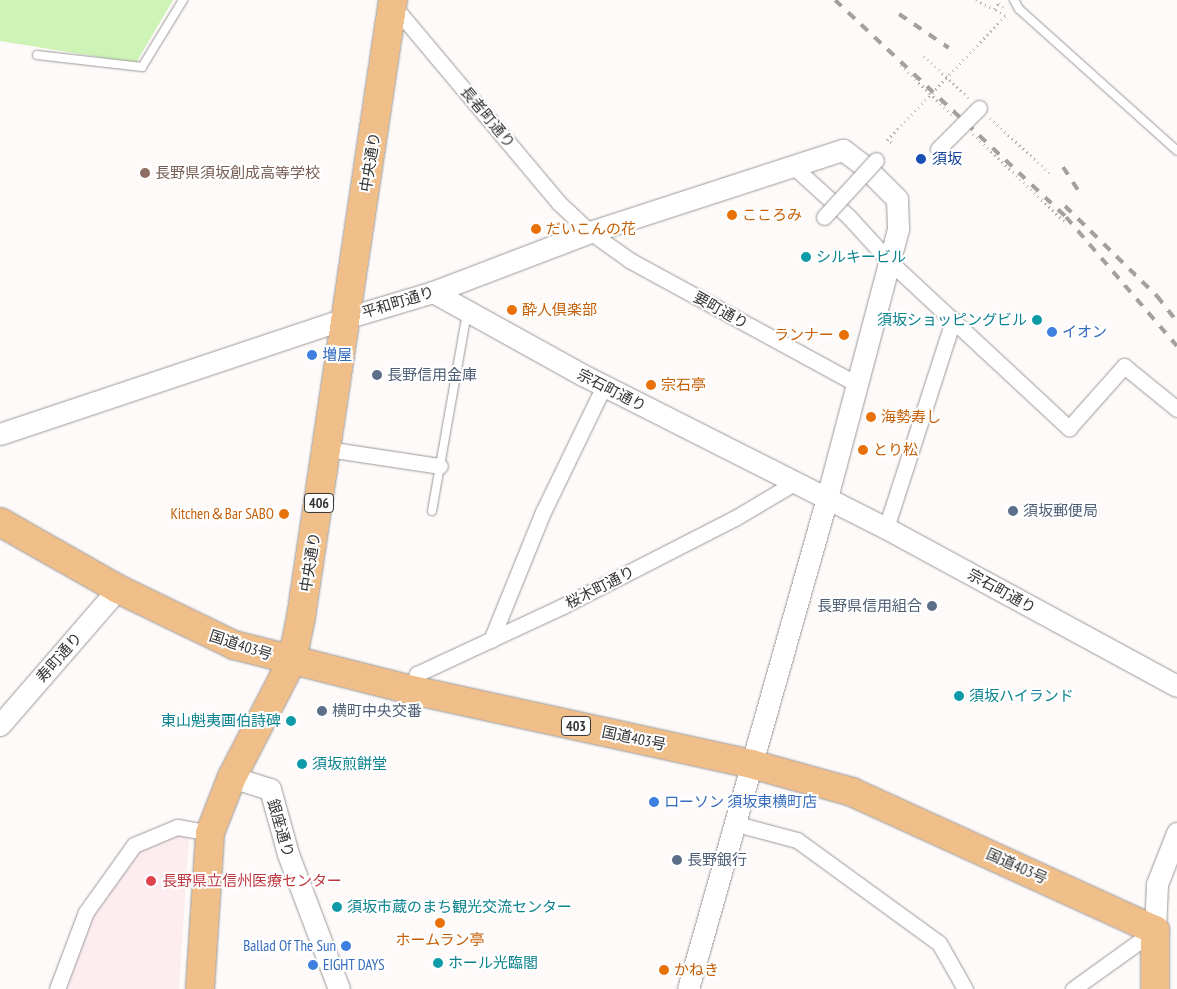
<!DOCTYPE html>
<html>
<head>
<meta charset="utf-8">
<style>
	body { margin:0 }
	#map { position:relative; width:1177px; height:989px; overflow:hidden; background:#fefaf9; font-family:"PT Sans Narrow","Noto Sans JP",sans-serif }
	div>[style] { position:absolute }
	.medical>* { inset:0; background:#fdedf0 }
	.green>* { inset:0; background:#cdf3b7 }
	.path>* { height:2.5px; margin-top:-1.25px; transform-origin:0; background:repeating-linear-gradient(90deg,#b1aead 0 1px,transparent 0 5px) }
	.roads { filter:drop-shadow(0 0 1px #9b9897) drop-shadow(0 0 1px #9b9897) }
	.lane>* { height:8px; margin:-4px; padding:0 4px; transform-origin:4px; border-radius:4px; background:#fff }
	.street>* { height:15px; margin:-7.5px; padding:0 7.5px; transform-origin:7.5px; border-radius:7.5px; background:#fff }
	.secondary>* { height:21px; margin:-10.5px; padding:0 10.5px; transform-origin:10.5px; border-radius:10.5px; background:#fff }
	.highway>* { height:28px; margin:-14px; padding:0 14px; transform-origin:14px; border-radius:14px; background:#f0be89 }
	.rail>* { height:4px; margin-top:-2px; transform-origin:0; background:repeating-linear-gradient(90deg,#a3a09f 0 9px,transparent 0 18px) }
	.path-bridge>* { height:2.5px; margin-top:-1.25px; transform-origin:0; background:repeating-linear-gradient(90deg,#b1aead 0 1px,transparent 0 5px) }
	.bridges { filter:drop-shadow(0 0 1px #9b9897) drop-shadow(0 0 1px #9b9897) }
	.street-bridge>* { height:15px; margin:-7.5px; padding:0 7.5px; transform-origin:7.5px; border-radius:7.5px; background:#fff }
	.dots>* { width:14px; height:14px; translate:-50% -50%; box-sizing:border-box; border:2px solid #fff; border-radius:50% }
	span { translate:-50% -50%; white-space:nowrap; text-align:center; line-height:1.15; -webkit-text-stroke:4px #fff; paint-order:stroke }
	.shield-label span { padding:1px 4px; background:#fff; border:1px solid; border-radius:4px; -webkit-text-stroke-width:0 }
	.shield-label { font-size:14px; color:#353433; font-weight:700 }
	.street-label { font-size:15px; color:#353433 }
	.transit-label { font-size:15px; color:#164399 }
	.left { translate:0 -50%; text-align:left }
	.education-label { font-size:15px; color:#785e54 }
	.food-label { font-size:15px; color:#c56008 }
	.right { translate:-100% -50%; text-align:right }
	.culture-label { font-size:15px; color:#0d838f }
	.shop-label { font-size:15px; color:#366cbe }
	.service-label { font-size:15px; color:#4e5e75 }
	.health-label { font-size:15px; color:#be3a42 }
</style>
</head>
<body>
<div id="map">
	<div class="medical">
		<i style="clip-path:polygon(178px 832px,189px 836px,179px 989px,67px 989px,92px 920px,138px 851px)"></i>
	</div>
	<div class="green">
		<i style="clip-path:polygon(0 0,173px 0,136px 63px,0 41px)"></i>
	</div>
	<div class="path">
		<i style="left:976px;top:0;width:20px;rotate:27deg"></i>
		<i style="left:994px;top:9px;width:8px;rotate:-50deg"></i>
		<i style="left:999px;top:3px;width:10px;rotate:45deg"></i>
		<i style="left:924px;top:56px;width:63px;rotate:43.1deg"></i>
		<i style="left:901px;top:65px;width:71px;rotate:44.4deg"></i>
		<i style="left:990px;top:118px;width:84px;rotate:42.6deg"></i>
		<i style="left:973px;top:134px;width:129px;rotate:43.7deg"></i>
	</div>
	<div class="roads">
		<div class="lane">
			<i style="left:1014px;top:0;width:10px;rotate:61deg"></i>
			<i style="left:1019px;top:9px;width:212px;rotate:41.9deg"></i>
			<i style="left:37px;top:55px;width:106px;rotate:6.5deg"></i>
			<i style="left:142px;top:67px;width:79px;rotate:-58.5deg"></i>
			<i style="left:432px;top:511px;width:201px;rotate:-80deg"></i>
		</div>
		<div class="street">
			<i style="left:392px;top:4px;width:260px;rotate:50deg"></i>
			<i style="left:559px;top:203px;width:42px;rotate:43.1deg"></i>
			<i style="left:590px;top:232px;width:50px;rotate:35.3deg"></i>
			<i style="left:631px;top:261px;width:255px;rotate:28.6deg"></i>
			<i style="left:794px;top:167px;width:74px;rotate:42.3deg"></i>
			<i style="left:849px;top:217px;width:59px;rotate:47.7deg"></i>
			<i style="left:889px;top:261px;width:246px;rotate:42.9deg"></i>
			<i style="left:1069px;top:428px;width:83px;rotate:-48.4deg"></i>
			<i style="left:1124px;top:366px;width:68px;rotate:39.1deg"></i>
			<i style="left:327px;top:449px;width:114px;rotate:8.6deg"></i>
			<i style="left:886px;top:528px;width:219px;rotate:-72.1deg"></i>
			<i style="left:491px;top:640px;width:138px;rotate:-67.9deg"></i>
			<i style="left:543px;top:512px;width:140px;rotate:-64.2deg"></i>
			<i style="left:412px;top:690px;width:17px;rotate:-73deg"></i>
			<i style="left:417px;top:674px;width:161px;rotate:-25deg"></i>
			<i style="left:563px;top:606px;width:193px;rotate:-27.1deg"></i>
			<i style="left:735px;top:518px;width:69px;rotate:-30.7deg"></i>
			<i style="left:733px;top:823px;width:66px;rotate:14.9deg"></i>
			<i style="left:797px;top:840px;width:175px;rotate:36deg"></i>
			<i style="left:939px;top:943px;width:53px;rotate:60.5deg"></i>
			<i style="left:57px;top:989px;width:82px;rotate:-69.4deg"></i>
			<i style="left:86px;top:912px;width:82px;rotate:-54.4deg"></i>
			<i style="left:134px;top:845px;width:47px;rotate:-22.7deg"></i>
			<i style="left:177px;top:827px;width:34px;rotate:10deg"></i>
			<i style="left:1073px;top:989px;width:101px;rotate:-35.7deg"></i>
		</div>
		<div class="secondary">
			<i style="left:433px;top:292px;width:171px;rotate:29deg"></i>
			<i style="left:583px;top:375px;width:339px;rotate:26.8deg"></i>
			<i style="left:886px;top:528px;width:331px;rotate:28.5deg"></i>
			<i style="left:0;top:434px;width:365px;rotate:-18.5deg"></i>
			<i style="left:346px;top:318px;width:91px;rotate:-16.6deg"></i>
			<i style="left:433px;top:292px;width:168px;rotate:-20.9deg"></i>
			<i style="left:590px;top:232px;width:266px;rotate:-18deg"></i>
			<i style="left:843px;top:150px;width:26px;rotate:37deg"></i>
			<i style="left:864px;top:166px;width:47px;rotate:45deg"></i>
			<i style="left:897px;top:199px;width:30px;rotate:88deg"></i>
			<i style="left:898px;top:229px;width:278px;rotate:104.8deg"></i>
			<i style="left:827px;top:498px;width:510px;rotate:105.81deg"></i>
			<i style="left:0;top:725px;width:180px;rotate:-49.1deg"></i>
			<i style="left:232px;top:777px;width:40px;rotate:18deg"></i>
			<i style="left:270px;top:789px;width:67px;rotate:74.5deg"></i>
			<i style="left:288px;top:854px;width:144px;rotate:69.3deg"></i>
			<i style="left:1155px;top:930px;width:46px;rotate:-87.5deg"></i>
			<i style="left:1157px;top:884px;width:55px;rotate:-68.6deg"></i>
		</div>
		<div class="highway">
			<i style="left:0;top:522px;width:136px;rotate:29.6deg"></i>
			<i style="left:118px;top:589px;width:129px;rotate:25.8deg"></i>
			<i style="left:234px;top:645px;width:184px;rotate:14.2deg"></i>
			<i style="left:412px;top:690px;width:347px;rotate:12.3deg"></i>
			<i style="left:751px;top:764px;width:105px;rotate:15.5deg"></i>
			<i style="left:852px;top:792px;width:333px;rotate:24.5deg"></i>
			<i style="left:1155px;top:930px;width:59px;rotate:90deg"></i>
			<i style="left:200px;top:989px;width:156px;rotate:-86.3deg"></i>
			<i style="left:210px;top:833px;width:60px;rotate:-68.6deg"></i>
			<i style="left:232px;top:777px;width:131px;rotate:-62.7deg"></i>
			<i style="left:292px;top:661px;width:45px;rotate:-78.4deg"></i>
			<i style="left:301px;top:617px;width:624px;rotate:-81.52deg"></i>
		</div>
	</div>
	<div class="rail">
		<i style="left:835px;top:0;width:317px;rotate:43.2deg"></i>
		<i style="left:1066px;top:217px;width:170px;rotate:49.3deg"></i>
		<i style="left:899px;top:14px;width:60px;rotate:34.2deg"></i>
		<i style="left:1063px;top:167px;width:33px;rotate:57deg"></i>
		<i style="left:1065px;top:206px;width:129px;rotate:44.4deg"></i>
		<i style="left:1157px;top:296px;width:33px;rotate:52deg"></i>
	</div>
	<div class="path-bridge">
		<i style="left:891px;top:143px;width:5px;rotate:-143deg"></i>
		<i style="left:887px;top:140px;width:171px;rotate:-46.4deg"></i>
		<i style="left:1005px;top:16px;width:13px;rotate:-148deg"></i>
	</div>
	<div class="bridges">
		<div class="street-bridge">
			<i style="left:938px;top:149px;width:58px;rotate:-45deg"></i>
			<i style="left:824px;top:217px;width:77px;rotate:-47.6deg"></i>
		</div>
	</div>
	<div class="dots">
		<i style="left:921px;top:159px;background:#1a4fb4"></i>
		<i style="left:145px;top:173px;background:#8d6e63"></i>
		<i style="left:732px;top:215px;background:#e8710a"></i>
		<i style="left:536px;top:229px;background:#e8710a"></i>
		<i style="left:806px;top:257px;background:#0f9aa8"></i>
		<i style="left:512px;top:310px;background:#e8710a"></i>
		<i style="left:1037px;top:320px;background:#0f9aa8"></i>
		<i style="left:1052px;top:332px;background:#3f7fe0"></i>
		<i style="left:844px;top:335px;background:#e8710a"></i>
		<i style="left:312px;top:355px;background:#3f7fe0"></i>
		<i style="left:377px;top:375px;background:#5c6f8a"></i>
		<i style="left:651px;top:385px;background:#e8710a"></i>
		<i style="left:871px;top:417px;background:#e8710a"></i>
		<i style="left:863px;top:450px;background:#e8710a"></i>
		<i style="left:1013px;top:511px;background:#5c6f8a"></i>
		<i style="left:284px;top:514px;background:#e8710a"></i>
		<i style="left:932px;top:606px;background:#5c6f8a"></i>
		<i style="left:959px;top:696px;background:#0f9aa8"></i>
		<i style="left:322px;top:711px;background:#5c6f8a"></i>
		<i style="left:291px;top:721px;background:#0f9aa8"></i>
		<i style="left:302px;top:764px;background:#0f9aa8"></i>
		<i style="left:654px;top:802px;background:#3f7fe0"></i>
		<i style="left:677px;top:860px;background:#5c6f8a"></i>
		<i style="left:151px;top:881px;background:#e0444e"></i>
		<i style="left:337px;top:907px;background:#0f9aa8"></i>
		<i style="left:440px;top:923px;background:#e8710a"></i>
		<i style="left:346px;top:946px;background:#3f7fe0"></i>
		<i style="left:438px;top:963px;background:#0f9aa8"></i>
		<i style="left:313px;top:965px;background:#3f7fe0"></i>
		<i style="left:664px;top:970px;background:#e8710a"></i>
	</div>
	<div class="shield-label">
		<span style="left:319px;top:503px">406</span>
		<span style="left:576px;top:726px">403</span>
	</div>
	<div class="street-label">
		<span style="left:488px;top:117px;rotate:50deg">長者町通り</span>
		<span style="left:370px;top:162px;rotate:-81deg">中央通り</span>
		<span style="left:398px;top:302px;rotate:-17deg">平和町通り</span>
		<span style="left:721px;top:310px;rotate:29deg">要町通り</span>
		<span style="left:612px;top:390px;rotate:27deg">宗石町通り</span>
		<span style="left:310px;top:562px;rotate:-81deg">中央通り</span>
		<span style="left:600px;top:587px;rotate:-27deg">桜木町通り</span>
		<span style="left:1002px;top:591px;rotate:29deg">宗石町通り</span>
		<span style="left:241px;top:645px;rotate:18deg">国道403号</span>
		<span style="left:59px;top:657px;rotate:-49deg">寿町通り</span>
		<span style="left:634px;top:738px;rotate:12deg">国道403号</span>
		<span style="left:281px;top:828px;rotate:74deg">銀座通り</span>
		<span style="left:1017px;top:866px;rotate:24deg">国道403号</span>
	</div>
	<div class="transit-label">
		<span class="left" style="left:932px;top:159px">須坂</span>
	</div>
	<div class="education-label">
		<span class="left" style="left:155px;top:173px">長野県須坂創成高等学校</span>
	</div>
	<div class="food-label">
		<span class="left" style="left:742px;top:215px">こころみ</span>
		<span class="left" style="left:546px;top:229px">だいこんの花</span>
		<span class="left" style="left:522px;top:310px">酔人倶楽部</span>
		<span class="right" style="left:834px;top:335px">ランナー</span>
		<span class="left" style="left:661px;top:385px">宗石亭</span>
		<span class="left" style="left:881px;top:417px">海勢寿し</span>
		<span class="left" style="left:873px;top:450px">とり松</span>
		<span class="right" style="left:274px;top:514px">Kitchen＆Bar SABO</span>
		<span style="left:440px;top:940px">ホームラン亭</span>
		<span class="left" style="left:674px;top:970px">かねき</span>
	</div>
	<div class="culture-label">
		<span class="left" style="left:816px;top:257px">シルキービル</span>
		<span class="right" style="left:1027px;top:320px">須坂ショッピングビル</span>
		<span class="left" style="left:969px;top:696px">須坂ハイランド</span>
		<span class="right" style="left:281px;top:721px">東山魁夷画伯詩碑</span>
		<span class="left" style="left:312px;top:764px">須坂煎餅堂</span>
		<span class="left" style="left:347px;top:907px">須坂市蔵のまち観光交流センター</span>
		<span class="left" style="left:448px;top:963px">ホール光臨閣</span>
	</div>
	<div class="shop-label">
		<span class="left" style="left:1062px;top:332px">イオン</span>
		<span class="left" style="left:322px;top:355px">増屋</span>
		<span class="left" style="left:664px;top:802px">ローソン 須坂東横町店</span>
		<span class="right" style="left:336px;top:946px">Ballad Of The Sun</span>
		<span class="left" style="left:323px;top:965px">EIGHT DAYS</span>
	</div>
	<div class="service-label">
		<span class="left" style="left:387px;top:375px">長野信用金庫</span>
		<span class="left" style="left:1023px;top:511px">須坂郵便局</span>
		<span class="right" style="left:922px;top:606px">長野県信用組合</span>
		<span class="left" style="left:332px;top:711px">横町中央交番</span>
		<span class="left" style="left:687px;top:860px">長野銀行</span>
	</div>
	<div class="health-label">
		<span class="left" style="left:162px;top:881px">長野県立信州医療センター</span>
	</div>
</div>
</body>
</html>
